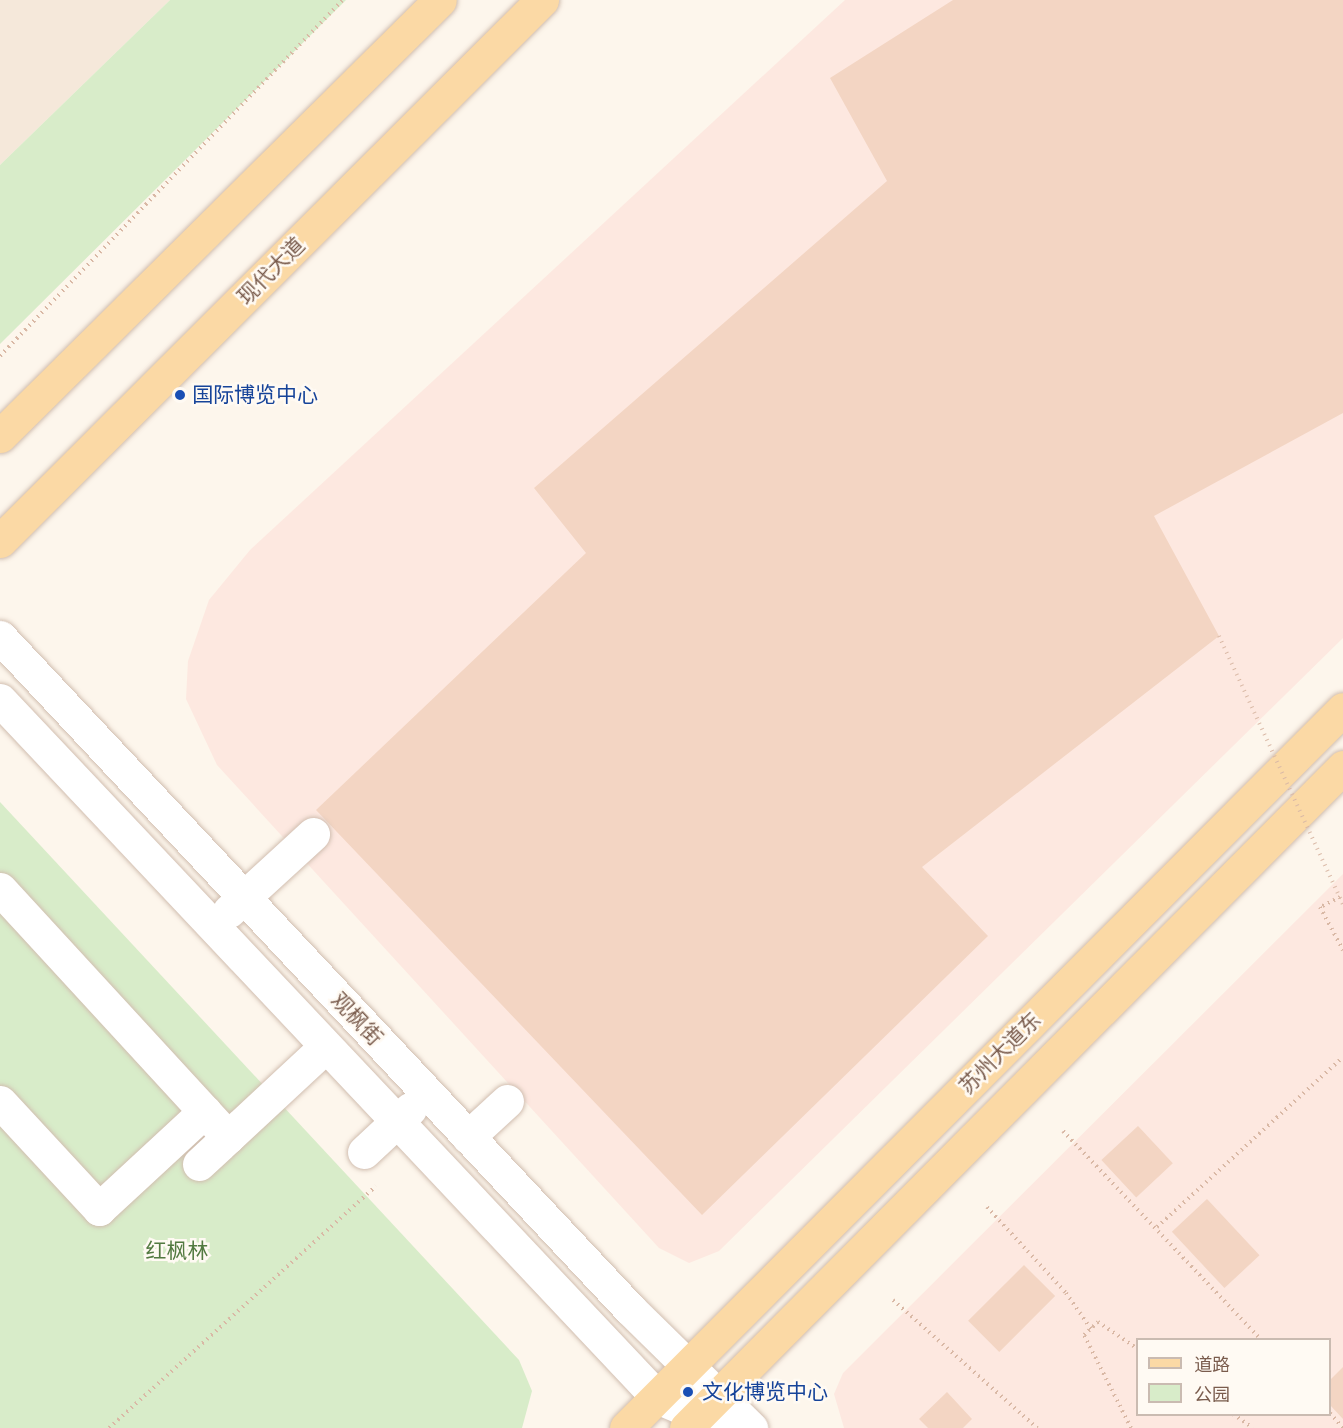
<!DOCTYPE html>
<html>
<head>
<meta charset="utf-8">
<style>
	body { margin:0 }
	#map { position:relative; width:1343px; height:1428px; overflow:hidden; background:#fdf6ec; font-family:Karla,"Noto Sans SC",sans-serif }
	div>[style] { position:absolute }
	.residential>* { inset:0; background:#f5e8da }
	.commercial>* { inset:0; background:#fde8e0 }
	.green>* { inset:0; background:#d8ecc9 }
	.building>* { inset:0; background:#f3d5c3; transform-origin:0 0 }
	.path>* { height:4px; margin-top:-2px; transform-origin:0; background:repeating-linear-gradient(90deg,#d9b8a5 0 1.5px,transparent 0 6px) }
	.roads { filter:drop-shadow(0 0 2px #d1beb0) drop-shadow(0 0 2px #d1beb0) }
	.minor>* { height:33px; margin:-16.5px; padding:0 16.5px; transform-origin:16.5px; border-radius:16.5px; background:#fff }
	.major>* { height:33px; margin:-16.5px; padding:0 16.5px; transform-origin:16.5px; border-radius:16.5px; background:#fbd9a5 }
	.path-bridge>* { height:4px; margin-top:-2px; transform-origin:0; background:repeating-linear-gradient(90deg,#d9b8a5 0 1.5px,transparent 0 6px) }
	.dots>* { width:16px; height:16px; translate:-50% -50%; box-sizing:border-box; border:3px solid #fffaf3; border-radius:50% }
	span { translate:-50% -50%; white-space:nowrap; text-align:center; line-height:1.15; -webkit-text-stroke:5px #fffaf3; paint-order:stroke }
	.street-label { font-size:21px; color:#7a5c4d }
	.transit-label { font-size:21px; color:#164399 }
	.left { translate:0 -50%; text-align:left }
	.park-label { font-size:21px; color:#537a41 }
	.legend { position:absolute; left:1136px; top:1338px; width:195px; height:78px; box-sizing:border-box; background:#fffaf3; border:2px solid #cabbb1; margin:0; padding:8px 10px; list-style:none; font-size:18px; color:#7a5c4d }
	.legend li { display:flex; align-items:center; gap:12px; height:30px }
	.legend b { width:30px; border:2px solid #cabbb1 }
</style>
</head>
<body>
<div id="map">
	<div class="residential">
		<i style="clip-path:polygon(0 0,170px 0,0 165px)"></i>
	</div>
	<div class="commercial">
		<i style="clip-path:polygon(845px 0,1343px 0,1343px 638px,719px 1251px,689px 1263px,659px 1248px,217px 765px,186px 699px,188px 661px,209px 600px,250px 550px)"></i>
		<i style="clip-path:polygon(evenodd,1343px 874px,1343px 1428px,844px 1428px,834px 1394px,843px 1373px,1343px 874px,1138px 1340px,1330px 1340px,1330px 1414px,1138px 1414px,1138px 1340px)"></i>
	</div>
	<div class="green">
		<i style="clip-path:polygon(170px 0,346px 0,0 344px,0 165px)"></i>
		<i style="clip-path:polygon(0 802px,519px 1360px,532px 1391px,522px 1428px,0 1428px)"></i>
	</div>
	<div class="building">
		<i style="clip-path:polygon(953px 0,1343px 0,1343px 413px,1154px 516px,1219px 636px,922px 867px,988px 936px,702px 1215px,316px 810px,586px 553px,534px 488px,887px 181px,830px 78px)"></i>
		<i style="left:1138px;top:1126px;width:51px;height:50px;rotate:47deg"></i>
		<i style="left:1207px;top:1199px;width:77px;height:48px;rotate:47deg"></i>
		<i style="left:1024px;top:1265px;width:44px;height:79px;rotate:45deg"></i>
		<i style="clip-path:polygon(1343px 1367px,1343px 1419px,1330px 1405px,1330px 1380px)"></i>
		<i style="clip-path:polygon(947px 1392px,972px 1419px,963px 1428px,928px 1428px,919px 1419px)"></i>
	</div>
	<div class="path">
		<i style="left:0;top:356px;width:494px;rotate:-46.1deg"></i>
		<i style="left:1340px;top:897px;width:22px;rotate:153deg"></i>
		<i style="left:1320px;top:907px;width:49px;rotate:61.9deg"></i>
		<i style="left:1063px;top:1131px;width:288px;rotate:46.5deg"></i>
		<i style="left:987px;top:1207px;width:117px;rotate:47.4deg"></i>
		<i style="left:1066px;top:1293px;width:44px;rotate:55.2deg"></i>
		<i style="left:1157px;top:1227px;width:252px;rotate:-42.4deg"></i>
		<i style="left:893px;top:1300px;width:193px;rotate:41.6deg"></i>
		<i style="left:1330px;top:1413px;width:20px;rotate:49deg"></i>
		<i style="left:1233px;top:1414px;width:24px;rotate:35deg"></i>
		<i style="left:109px;top:1428px;width:360px;rotate:-42.2deg"></i>
		<i style="left:1131px;top:1428px;width:104px;rotate:-116.8deg"></i>
		<i style="left:1084px;top:1335px;width:19px;rotate:-43deg"></i>
		<i style="left:1098px;top:1322px;width:48px;rotate:34deg"></i>
	</div>
	<div class="roads">
		<div class="minor">
			<i style="left:0;top:637px;width:921px;rotate:46.85deg"></i>
			<i style="left:630px;top:1309px;width:170px;rotate:44.5deg"></i>
			<i style="left:0;top:700px;width:958px;rotate:46.69deg"></i>
			<i style="left:657px;top:1397px;width:46px;rotate:23.2deg"></i>
			<i style="left:699px;top:1415px;width:18px;rotate:47deg"></i>
			<i style="left:0;top:889px;width:337px;rotate:47.4deg"></i>
			<i style="left:229px;top:911px;width:114px;rotate:-42.5deg"></i>
			<i style="left:0;top:1102px;width:146px;rotate:47.2deg"></i>
			<i style="left:99px;top:1209px;width:144px;rotate:-42.8deg"></i>
			<i style="left:468px;top:1137px;width:53px;rotate:-42.7deg"></i>
			<i style="left:364px;top:1152px;width:63px;rotate:-43.1deg"></i>
			<i style="left:199px;top:1164px;width:172px;rotate:-42.9deg"></i>
		</div>
		<div class="major">
			<i style="left:0;top:436px;width:619px;rotate:-44.74deg"></i>
			<i style="left:0;top:541px;width:766px;rotate:-44.95deg"></i>
			<i style="left:626px;top:1428px;width:1015px;rotate:-45.08deg"></i>
			<i style="left:686px;top:1428px;width:932px;rotate:-45.17deg"></i>
		</div>
	</div>
	<div class="path-bridge">
		<i style="left:1219px;top:636px;width:295px;rotate:65.2deg"></i>
	</div>
	<div class="dots">
		<i style="left:180px;top:395px;background:#1a4fb4"></i>
		<i style="left:688px;top:1392px;background:#1a4fb4"></i>
	</div>
	<div class="street-label">
		<span style="left:271px;top:271px;rotate:-45deg">现代大道</span>
		<span style="left:357px;top:1019px;rotate:47deg">观枫街</span>
		<span style="left:1000px;top:1053px;rotate:-45deg">苏州大道东</span>
	</div>
	<div class="transit-label">
		<span class="left" style="left:192px;top:395px">国际博览中心</span>
		<span class="left" style="left:702px;top:1392px">文化博览中心</span>
	</div>
	<div class="park-label">
		<span style="left:177px;top:1251px">红枫林</span>
	</div>
	<ul class="legend">
	<li><b style="height:8px;background:#fbd9a5"></b>道路</li>
	<li><b style="height:16px;background:#d8ecc9"></b>公园</li>
	</ul>
</div>
</body>
</html>
